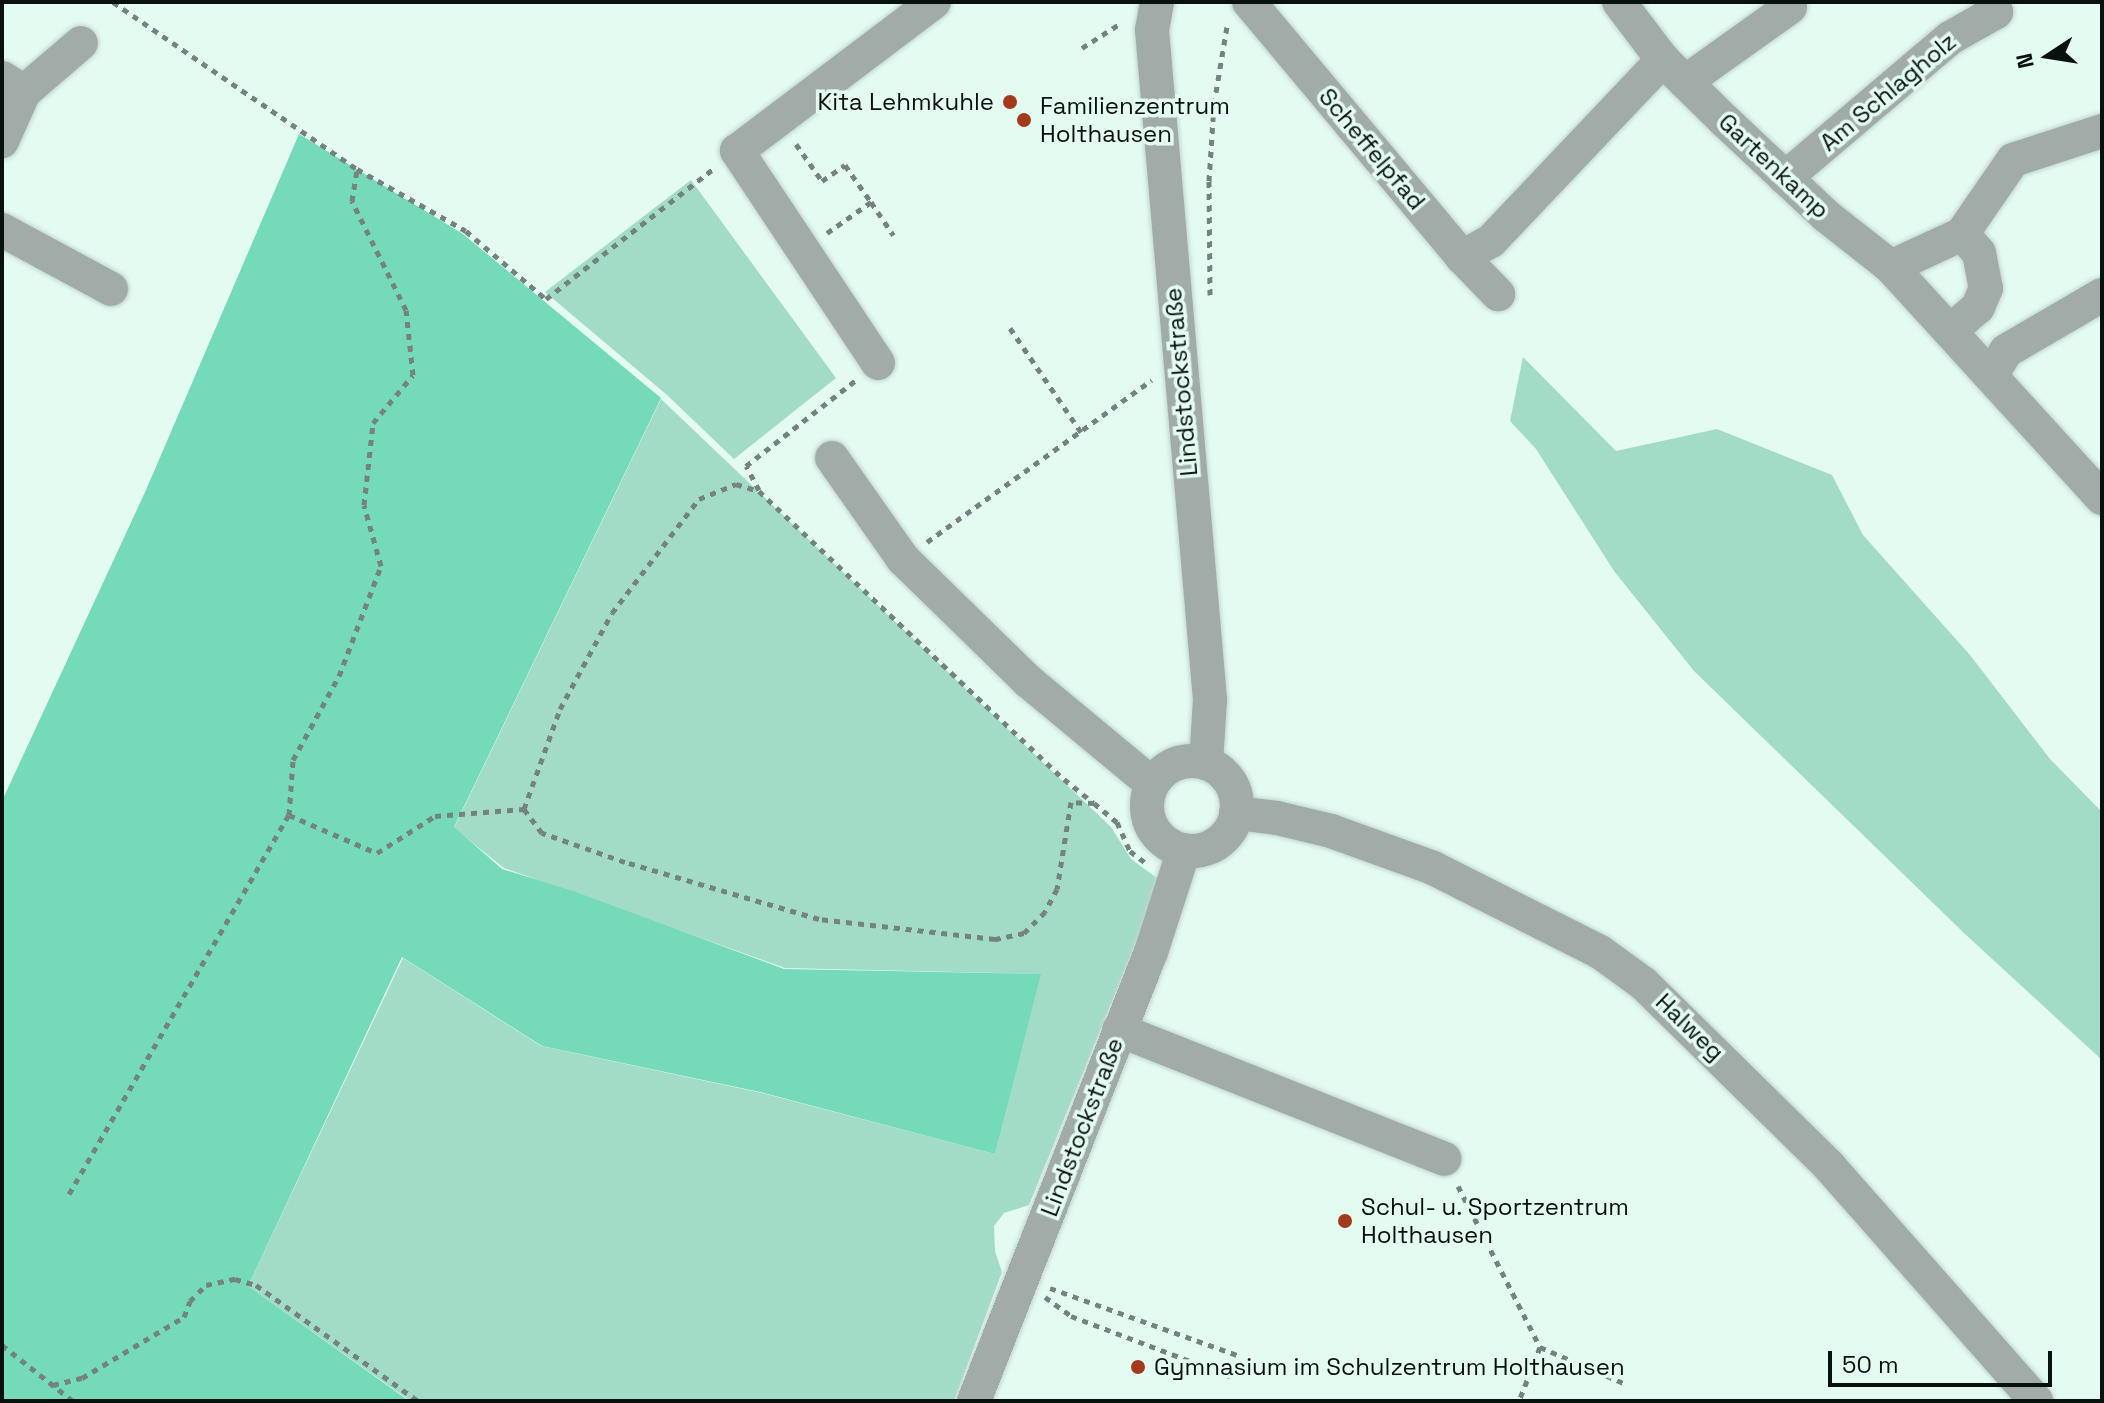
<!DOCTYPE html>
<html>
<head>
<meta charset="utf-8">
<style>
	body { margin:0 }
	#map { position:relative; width:2104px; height:1403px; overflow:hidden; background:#e4fbf2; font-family:"Space Grotesk",sans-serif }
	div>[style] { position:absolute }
	.green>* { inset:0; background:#a2dcc7 }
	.forest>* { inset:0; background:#74dab9 }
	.path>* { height:5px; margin-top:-2.5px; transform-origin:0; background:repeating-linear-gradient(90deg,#74837d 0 6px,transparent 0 12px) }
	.roads { filter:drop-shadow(0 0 2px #c1d6ce) drop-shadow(0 0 2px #c1d6ce) }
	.minor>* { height:34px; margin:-17px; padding:0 17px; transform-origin:17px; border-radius:17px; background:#a1aba7 }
	.minor>.ring { margin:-17px; padding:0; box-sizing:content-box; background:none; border:34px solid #a1aba7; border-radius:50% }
	.dots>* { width:22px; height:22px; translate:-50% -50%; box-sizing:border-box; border:4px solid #e4fbf2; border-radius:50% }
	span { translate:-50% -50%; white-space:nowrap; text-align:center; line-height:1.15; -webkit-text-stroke:7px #e4fbf2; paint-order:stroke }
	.street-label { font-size:24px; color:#09110e }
	.poi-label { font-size:24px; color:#09110e }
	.right { translate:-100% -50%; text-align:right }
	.left { translate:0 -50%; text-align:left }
	.frame { position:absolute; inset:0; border:4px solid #09110e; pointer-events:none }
	.north { position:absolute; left:2008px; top:16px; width:80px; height:80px; -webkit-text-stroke:6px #e4fbf2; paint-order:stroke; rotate:258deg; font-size:22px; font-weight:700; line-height:32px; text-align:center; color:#09110e }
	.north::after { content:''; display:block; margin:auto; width:28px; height:36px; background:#09110e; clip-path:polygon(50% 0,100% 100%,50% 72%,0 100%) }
	.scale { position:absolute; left:1828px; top:1351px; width:224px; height:36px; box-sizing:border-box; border:4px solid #09110e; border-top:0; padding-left:10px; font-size:24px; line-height:28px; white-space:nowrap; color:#09110e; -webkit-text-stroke:6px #e4fbf2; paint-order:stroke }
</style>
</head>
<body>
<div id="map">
	<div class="green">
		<i style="clip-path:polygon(691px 180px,836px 378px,734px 459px,667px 395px,545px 292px)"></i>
		<i style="clip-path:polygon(1523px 357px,1616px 451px,1717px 429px,1832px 475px,1863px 535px,1970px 655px,2050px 759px,2102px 812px,2102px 1060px,1965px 934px,1694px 671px,1614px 571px,1536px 449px,1510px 421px)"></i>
		<i style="clip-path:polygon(661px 399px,1111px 827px,1131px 859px,1161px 881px,1029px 1205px,1004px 1213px,994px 1226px,995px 1251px,1002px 1272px,954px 1401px,410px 1401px,248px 1286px,403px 958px,541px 1046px,762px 1093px,995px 1154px,1040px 974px,785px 968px,504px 868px,454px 828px)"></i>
	</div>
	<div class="forest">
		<i style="clip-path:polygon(299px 134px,463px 234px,661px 398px,454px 827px,502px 869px,573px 891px,784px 969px,1041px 974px,995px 1154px,760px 1092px,542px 1046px,402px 957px,248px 1286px,409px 1401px,2px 1401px,2px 801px,146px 490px)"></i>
	</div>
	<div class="path">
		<i style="left:113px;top:2px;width:296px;rotate:34.4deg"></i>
		<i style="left:357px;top:169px;width:125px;rotate:29.6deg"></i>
		<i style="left:466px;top:231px;width:105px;rotate:40.4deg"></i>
		<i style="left:546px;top:299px;width:213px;rotate:-37.9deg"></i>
		<i style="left:1082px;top:48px;width:46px;rotate:-32.7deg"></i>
		<i style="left:796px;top:144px;width:45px;rotate:54.9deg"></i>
		<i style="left:822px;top:181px;width:28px;rotate:-35deg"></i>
		<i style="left:845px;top:165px;width:45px;rotate:54.9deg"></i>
		<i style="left:827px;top:233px;width:54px;rotate:-35.2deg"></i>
		<i style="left:871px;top:202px;width:40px;rotate:56deg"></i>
		<i style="left:1210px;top:295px;width:114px;rotate:-90.5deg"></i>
		<i style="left:1209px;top:181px;width:77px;rotate:-86.3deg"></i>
		<i style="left:1214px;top:104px;width:79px;rotate:-80.5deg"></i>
		<i style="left:1010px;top:328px;width:126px;rotate:55.7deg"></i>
		<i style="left:759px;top:490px;width:27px;rotate:-118deg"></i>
		<i style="left:746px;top:466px;width:140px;rotate:-38deg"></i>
		<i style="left:927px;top:542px;width:277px;rotate:-35.8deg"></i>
		<i style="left:1094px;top:803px;width:23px;rotate:-178deg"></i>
		<i style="left:1071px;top:802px;width:88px;rotate:99.1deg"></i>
		<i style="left:1057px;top:889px;width:26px;rotate:118deg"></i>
		<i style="left:1045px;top:912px;width:30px;rotate:135deg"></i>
		<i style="left:1024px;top:933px;width:30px;rotate:168deg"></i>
		<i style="left:995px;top:939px;width:177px;rotate:-173.5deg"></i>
		<i style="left:819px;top:919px;width:202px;rotate:-163.6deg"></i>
		<i style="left:625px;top:862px;width:88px;rotate:-160.7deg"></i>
		<i style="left:542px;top:833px;width:30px;rotate:-127deg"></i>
		<i style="left:524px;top:809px;width:106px;rotate:-70.2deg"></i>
		<i style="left:560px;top:709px;width:109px;rotate:-61.6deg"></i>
		<i style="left:612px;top:613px;width:143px;rotate:-52.7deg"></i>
		<i style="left:699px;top:499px;width:40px;rotate:-22deg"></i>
		<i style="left:736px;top:484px;width:24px;rotate:17deg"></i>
		<i style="left:759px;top:491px;width:419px;rotate:43.4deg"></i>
		<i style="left:1064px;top:779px;width:38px;rotate:39deg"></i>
		<i style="left:1094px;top:803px;width:30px;rotate:40deg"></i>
		<i style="left:1117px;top:822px;width:32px;rotate:66deg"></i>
		<i style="left:1130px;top:851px;width:21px;rotate:37deg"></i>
		<i style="left:289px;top:815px;width:96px;rotate:23.4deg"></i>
		<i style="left:377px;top:853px;width:69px;rotate:-32.5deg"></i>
		<i style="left:435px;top:816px;width:89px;rotate:-4.5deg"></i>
		<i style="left:1458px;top:1186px;width:181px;rotate:63deg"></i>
		<i style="left:1540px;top:1347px;width:58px;rotate:111.3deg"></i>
		<i style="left:69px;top:1194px;width:438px;rotate:-59.9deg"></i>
		<i style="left:289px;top:815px;width:55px;rotate:-85.8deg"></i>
		<i style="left:293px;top:760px;width:96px;rotate:-61.3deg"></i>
		<i style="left:339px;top:676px;width:118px;rotate:-69.1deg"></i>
		<i style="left:381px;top:566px;width:63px;rotate:-105.6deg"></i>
		<i style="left:364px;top:505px;width:82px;rotate:-83.7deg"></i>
		<i style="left:373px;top:423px;width:62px;rotate:-50.2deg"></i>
		<i style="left:413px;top:375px;width:65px;rotate:-96.1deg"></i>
		<i style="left:406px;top:310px;width:122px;rotate:-116.4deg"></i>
		<i style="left:352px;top:201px;width:32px;rotate:-81deg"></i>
		<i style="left:1050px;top:1288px;width:202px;rotate:19.7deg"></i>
		<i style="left:1045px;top:1297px;width:32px;rotate:36deg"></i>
		<i style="left:1071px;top:1316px;width:170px;rotate:20.7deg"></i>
		<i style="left:2px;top:1345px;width:90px;rotate:38.3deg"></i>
		<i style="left:1540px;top:1347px;width:94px;rotate:23.3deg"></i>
		<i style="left:53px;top:1385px;width:30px;rotate:-14deg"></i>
		<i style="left:82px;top:1378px;width:119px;rotate:-30.9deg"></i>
		<i style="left:184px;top:1317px;width:17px;rotate:-69deg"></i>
		<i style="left:190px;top:1301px;width:23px;rotate:-45deg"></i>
		<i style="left:206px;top:1285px;width:30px;rotate:-12deg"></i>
		<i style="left:235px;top:1279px;width:22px;rotate:16deg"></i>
		<i style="left:256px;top:1285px;width:199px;rotate:35.6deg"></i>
	</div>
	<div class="roads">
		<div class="minor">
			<i style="left:1157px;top:2px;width:28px;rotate:100deg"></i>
			<i style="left:1152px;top:30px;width:673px;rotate:85.05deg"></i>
			<i style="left:1210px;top:700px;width:63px;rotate:93.6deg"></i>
			<i style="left:1249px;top:2px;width:332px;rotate:50.1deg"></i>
			<i style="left:1462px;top:257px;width:52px;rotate:45.8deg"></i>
			<i style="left:1619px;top:2px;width:73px;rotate:52.8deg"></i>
			<i style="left:1663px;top:60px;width:86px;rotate:44.5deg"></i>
			<i style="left:1724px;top:120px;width:139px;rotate:43.2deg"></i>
			<i style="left:1825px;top:215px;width:84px;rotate:38.2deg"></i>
			<i style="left:1891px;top:267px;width:313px;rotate:47.6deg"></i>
			<i style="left:2px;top:78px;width:26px;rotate:32deg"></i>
			<i style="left:24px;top:92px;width:54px;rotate:114.2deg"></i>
			<i style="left:1685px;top:82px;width:129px;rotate:-35.5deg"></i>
			<i style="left:24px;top:92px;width:75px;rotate:-40.7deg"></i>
			<i style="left:1785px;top:178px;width:216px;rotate:-40.3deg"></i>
			<i style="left:1950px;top:38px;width:53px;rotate:-29.5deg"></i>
			<i style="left:1996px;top:12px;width:11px;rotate:-117deg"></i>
			<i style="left:2px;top:230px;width:124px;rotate:28.4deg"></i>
			<i style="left:1962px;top:234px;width:90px;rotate:-55.4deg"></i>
			<i style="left:2013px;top:160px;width:94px;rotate:-18deg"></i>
			<i style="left:1462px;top:257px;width:33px;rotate:-29deg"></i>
			<i style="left:1491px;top:241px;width:250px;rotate:-46.5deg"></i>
			<i style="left:1891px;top:267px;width:78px;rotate:-24.9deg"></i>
			<i style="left:1962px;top:234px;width:25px;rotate:48deg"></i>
			<i style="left:1979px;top:253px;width:36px;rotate:79deg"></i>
			<i style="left:1986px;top:288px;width:21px;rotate:113deg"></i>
			<i style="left:1978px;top:307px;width:35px;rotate:139deg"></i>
			<i style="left:878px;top:363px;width:255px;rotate:-123.6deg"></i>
			<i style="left:737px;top:151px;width:247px;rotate:-37.1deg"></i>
			<i style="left:1991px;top:376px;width:29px;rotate:-59deg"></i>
			<i style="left:2006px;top:351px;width:111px;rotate:-30.3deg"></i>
			<i style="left:832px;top:458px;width:123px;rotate:54.9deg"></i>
			<i style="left:903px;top:559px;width:175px;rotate:44.3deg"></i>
			<i style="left:1028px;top:681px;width:161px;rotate:39.7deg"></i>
			<i class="ring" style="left:1147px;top:761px;width:56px;height:56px"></i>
			<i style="left:1236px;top:813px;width:41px;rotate:7deg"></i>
			<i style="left:1277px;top:818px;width:56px;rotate:13.5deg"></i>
			<i style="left:1331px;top:831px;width:109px;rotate:19.9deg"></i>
			<i style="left:1433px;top:868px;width:187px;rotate:26.7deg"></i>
			<i style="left:1600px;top:952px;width:54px;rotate:36deg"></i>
			<i style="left:1644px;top:984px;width:260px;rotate:44.5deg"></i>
			<i style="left:1829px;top:1166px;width:313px;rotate:48.6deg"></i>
			<i style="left:1119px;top:1030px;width:350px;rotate:21.6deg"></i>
			<i style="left:974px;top:1401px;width:483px;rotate:-68.5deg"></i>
			<i style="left:1151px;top:952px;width:107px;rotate:-72.1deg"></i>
		</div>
	</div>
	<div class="dots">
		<i style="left:1010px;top:102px;background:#a23a1c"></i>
		<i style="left:1024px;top:120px;background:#a23a1c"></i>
		<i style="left:1345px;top:1221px;background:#a23a1c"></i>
		<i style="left:1138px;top:1367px;background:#a23a1c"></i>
	</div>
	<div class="street-label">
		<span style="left:1888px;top:92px;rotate:-40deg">Am Schlagholz</span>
		<span style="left:1372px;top:149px;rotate:50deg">Scheffelpfad</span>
		<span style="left:1774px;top:166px;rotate:43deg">Gartenkamp</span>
		<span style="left:1181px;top:382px;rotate:-95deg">Lindstockstraße</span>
		<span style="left:1690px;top:1027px;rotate:44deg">Halweg</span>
		<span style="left:1082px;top:1127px;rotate:-69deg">Lindstockstraße</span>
	</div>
	<div class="poi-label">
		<span class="right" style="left:994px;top:102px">Kita Lehmkuhle</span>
		<span class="left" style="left:1040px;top:120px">Familienzentrum<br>Holthausen</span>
		<span class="left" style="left:1361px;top:1221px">Schul- u. Sportzentrum<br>Holthausen</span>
		<span class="left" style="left:1154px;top:1367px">Gymnasium im Schulzentrum Holthausen</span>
	</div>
	<div class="frame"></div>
	<div class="north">N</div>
	<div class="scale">50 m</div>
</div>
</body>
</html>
